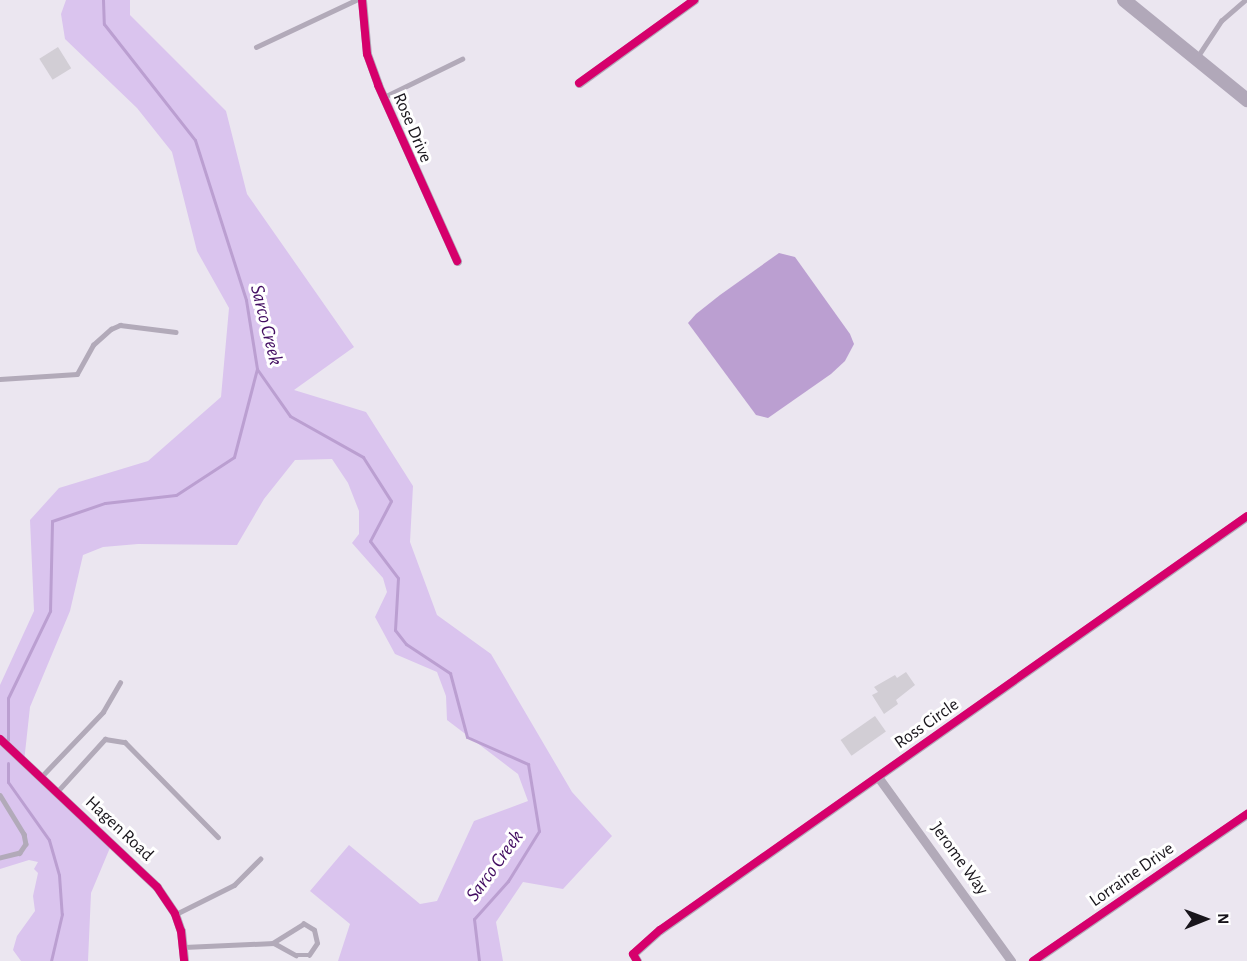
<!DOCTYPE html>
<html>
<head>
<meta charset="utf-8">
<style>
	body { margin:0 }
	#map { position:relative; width:1247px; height:961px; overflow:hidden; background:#ebe6f0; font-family:"Alegreya Sans",sans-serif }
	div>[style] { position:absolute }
	.green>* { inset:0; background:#dac4ee }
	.water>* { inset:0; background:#bb9fd1 }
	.stream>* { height:3px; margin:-1.5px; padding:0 1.5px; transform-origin:1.5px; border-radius:1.5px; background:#bb9fd1 }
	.building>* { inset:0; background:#d2ced5; transform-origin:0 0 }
	.lane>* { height:4.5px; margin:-2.25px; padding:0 2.25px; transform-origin:2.25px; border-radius:2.25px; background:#b2aab9 }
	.street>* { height:9px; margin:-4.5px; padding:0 4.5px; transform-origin:4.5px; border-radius:4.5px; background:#b2aab9 }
	.secondary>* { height:14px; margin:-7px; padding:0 7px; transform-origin:7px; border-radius:7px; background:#b1a8b9 }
	.cycleway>* { height:8px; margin:-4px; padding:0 4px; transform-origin:4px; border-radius:4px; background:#d6006c }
	span { translate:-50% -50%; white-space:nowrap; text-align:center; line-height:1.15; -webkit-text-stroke:6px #fff; paint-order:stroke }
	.street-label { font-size:18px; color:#18151b }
	.water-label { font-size:20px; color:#420c61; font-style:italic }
	.north { position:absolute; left:1175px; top:889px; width:60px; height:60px; -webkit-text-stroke:4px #fff; paint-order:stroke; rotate:89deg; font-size:16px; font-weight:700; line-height:24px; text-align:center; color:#18151b }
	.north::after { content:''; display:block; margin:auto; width:21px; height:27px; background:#18151b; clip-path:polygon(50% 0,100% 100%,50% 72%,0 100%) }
</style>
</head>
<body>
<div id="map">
	<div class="green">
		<i style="clip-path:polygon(66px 0,130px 0,130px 15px,226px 111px,247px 194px,354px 347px,294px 390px,366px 412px,413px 486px,410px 542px,437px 615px,491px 654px,572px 792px,612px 836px,563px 889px,523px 882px,496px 922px,503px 961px,338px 961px,350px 924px,310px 891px,349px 845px,420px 904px,437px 901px,474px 821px,528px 801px,518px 774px,447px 720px,446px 696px,437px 672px,395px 654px,375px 617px,387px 592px,383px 578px,352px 543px,359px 534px,359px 511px,348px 483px,332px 459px,295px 460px,264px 499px,237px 545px,138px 544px,103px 547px,83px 555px,70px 611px,30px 707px,24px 762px,112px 843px,91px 893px,88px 961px,21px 961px,13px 950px,17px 936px,35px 911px,33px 896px,38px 873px,34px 869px,38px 862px,29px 860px,0 869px,0 685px,34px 611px,30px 520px,59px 488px,148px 461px,221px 397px,229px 308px,197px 251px,172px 152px,137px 108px,65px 39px,61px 14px)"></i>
	</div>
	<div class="water">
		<i style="clip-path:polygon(779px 253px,795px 257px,850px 334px,854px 344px,845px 361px,831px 374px,768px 418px,756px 415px,688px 323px,696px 314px,720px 295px)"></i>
	</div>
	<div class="stream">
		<i style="left:103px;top:0;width:24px;rotate:88deg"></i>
		<i style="left:104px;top:24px;width:147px;rotate:51.9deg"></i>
		<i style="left:195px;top:140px;width:168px;rotate:72.3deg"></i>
		<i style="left:246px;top:300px;width:70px;rotate:80.9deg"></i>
		<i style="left:257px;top:369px;width:57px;rotate:54.9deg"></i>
		<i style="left:290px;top:416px;width:84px;rotate:29.3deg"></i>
		<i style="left:363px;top:457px;width:52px;rotate:57.5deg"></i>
		<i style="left:391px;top:501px;width:45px;rotate:117.7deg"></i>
		<i style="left:370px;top:541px;width:46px;rotate:52.9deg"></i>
		<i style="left:398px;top:578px;width:52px;rotate:93.3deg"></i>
		<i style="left:395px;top:630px;width:18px;rotate:52deg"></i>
		<i style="left:406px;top:644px;width:53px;rotate:33.4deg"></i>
		<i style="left:450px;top:673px;width:66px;rotate:75.1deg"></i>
		<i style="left:467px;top:737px;width:67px;rotate:23.9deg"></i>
		<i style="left:528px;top:764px;width:68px;rotate:80.7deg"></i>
		<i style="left:539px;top:831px;width:59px;rotate:121.8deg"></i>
		<i style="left:508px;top:881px;width:51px;rotate:131.8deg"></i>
		<i style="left:474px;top:919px;width:42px;rotate:83.2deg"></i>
		<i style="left:8px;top:740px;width:42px;rotate:-90deg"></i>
		<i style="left:8px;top:698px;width:97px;rotate:-64.2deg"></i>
		<i style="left:50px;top:611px;width:90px;rotate:-88.7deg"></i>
		<i style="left:52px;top:521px;width:56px;rotate:-18.8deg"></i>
		<i style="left:105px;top:503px;width:71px;rotate:-6.4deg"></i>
		<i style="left:176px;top:495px;width:69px;rotate:-33.2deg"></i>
		<i style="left:234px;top:457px;width:91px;rotate:-75.4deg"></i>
		<i style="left:8px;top:763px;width:19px;rotate:90deg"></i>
		<i style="left:8px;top:782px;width:71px;rotate:54.7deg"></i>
		<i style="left:49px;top:840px;width:36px;rotate:74deg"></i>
		<i style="left:59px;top:875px;width:39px;rotate:86deg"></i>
		<i style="left:62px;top:914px;width:48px;rotate:103.2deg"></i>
	</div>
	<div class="building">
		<i style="left:58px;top:47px;width:25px;height:22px;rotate:58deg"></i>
		<i style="clip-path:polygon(906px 672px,915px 685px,896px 700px,898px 704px,884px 714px,872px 695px,878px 692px,874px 687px,895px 675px,897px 678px)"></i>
		<i style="left:875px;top:716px;width:19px;height:42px;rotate:55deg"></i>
	</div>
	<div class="lane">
		<i style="left:256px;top:47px;width:110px;rotate:-25.2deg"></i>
		<i style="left:1198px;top:56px;width:42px;rotate:-56.7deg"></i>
		<i style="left:1221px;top:21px;width:32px;rotate:-41deg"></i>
		<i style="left:384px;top:97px;width:87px;rotate:-26deg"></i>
		<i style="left:0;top:379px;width:77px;rotate:-3.7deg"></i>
		<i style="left:77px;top:374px;width:33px;rotate:-61deg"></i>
		<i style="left:93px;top:345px;width:24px;rotate:-42deg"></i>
		<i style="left:111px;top:329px;width:10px;rotate:-24deg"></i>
		<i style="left:120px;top:325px;width:56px;rotate:7.1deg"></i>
		<i style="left:40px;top:778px;width:91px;rotate:-46.3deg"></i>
		<i style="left:103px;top:712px;width:34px;rotate:-60deg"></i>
		<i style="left:56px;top:793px;width:73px;rotate:-47.8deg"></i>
		<i style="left:105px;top:739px;width:20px;rotate:9deg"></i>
		<i style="left:125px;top:742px;width:133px;rotate:45.6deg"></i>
		<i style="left:0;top:795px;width:46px;rotate:58.4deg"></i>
		<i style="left:24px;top:834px;width:10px;rotate:79deg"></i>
		<i style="left:26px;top:844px;width:11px;rotate:124deg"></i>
		<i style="left:20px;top:853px;width:21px;rotate:166deg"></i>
		<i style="left:176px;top:914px;width:65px;rotate:-26.6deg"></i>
		<i style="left:234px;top:885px;width:37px;rotate:-45deg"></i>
		<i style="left:184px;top:947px;width:90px;rotate:-2.5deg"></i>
		<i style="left:274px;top:943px;width:25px;rotate:29deg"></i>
		<i style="left:296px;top:955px;width:13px"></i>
		<i style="left:309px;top:955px;width:14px;rotate:-56deg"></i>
		<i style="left:317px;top:943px;width:13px;rotate:-103deg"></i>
		<i style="left:314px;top:930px;width:12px;rotate:-149deg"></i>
		<i style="left:304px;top:924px;width:36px;rotate:148deg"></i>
	</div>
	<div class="street">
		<i style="left:362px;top:0;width:54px;rotate:84.7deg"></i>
		<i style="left:367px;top:54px;width:33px;rotate:70deg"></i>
		<i style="left:378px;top:85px;width:193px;rotate:65.8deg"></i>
		<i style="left:579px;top:83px;width:142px;rotate:-35.8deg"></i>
		<i style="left:0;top:739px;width:216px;rotate:43.3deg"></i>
		<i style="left:157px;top:887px;width:32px;rotate:56deg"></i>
		<i style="left:175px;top:914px;width:18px;rotate:71deg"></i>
		<i style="left:181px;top:931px;width:30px;rotate:84deg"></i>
		<i style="left:878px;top:777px;width:227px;rotate:54.1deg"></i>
		<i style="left:637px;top:961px;width:8px;rotate:-120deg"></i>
		<i style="left:633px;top:954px;width:36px;rotate:-42deg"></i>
		<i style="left:660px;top:930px;width:718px;rotate:-35.19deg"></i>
		<i style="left:1033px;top:961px;width:260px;rotate:-34.5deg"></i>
	</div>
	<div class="secondary">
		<i style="left:1124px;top:0;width:159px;rotate:39.1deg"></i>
	</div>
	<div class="cycleway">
		<i style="left:362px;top:0;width:54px;rotate:84.7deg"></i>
		<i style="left:367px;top:54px;width:33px;rotate:70deg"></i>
		<i style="left:378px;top:85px;width:193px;rotate:65.8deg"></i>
		<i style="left:579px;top:83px;width:142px;rotate:-35.8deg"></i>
		<i style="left:0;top:739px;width:216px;rotate:43.3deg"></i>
		<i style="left:157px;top:887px;width:32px;rotate:56deg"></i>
		<i style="left:175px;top:914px;width:18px;rotate:71deg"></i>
		<i style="left:181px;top:931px;width:30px;rotate:84deg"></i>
		<i style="left:637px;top:961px;width:8px;rotate:-120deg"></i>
		<i style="left:633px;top:954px;width:36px;rotate:-42deg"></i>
		<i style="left:660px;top:930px;width:718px;rotate:-35.19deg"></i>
		<i style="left:1033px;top:961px;width:260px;rotate:-34.5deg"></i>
	</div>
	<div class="street-label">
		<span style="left:412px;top:128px;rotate:67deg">Rose Drive</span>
		<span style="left:927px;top:724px;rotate:-35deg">Ross Circle</span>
		<span style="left:119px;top:829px;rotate:43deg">Hagen Road</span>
		<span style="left:959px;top:859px;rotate:54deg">Jerome Way</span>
		<span style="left:1132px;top:875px;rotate:-35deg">Lorraine Drive</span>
	</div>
	<div class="water-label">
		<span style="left:266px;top:325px;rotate:76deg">Sarco Creek</span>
		<span style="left:495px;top:866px;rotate:-54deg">Sarco Creek</span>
	</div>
	<div class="north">N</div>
</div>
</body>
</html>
